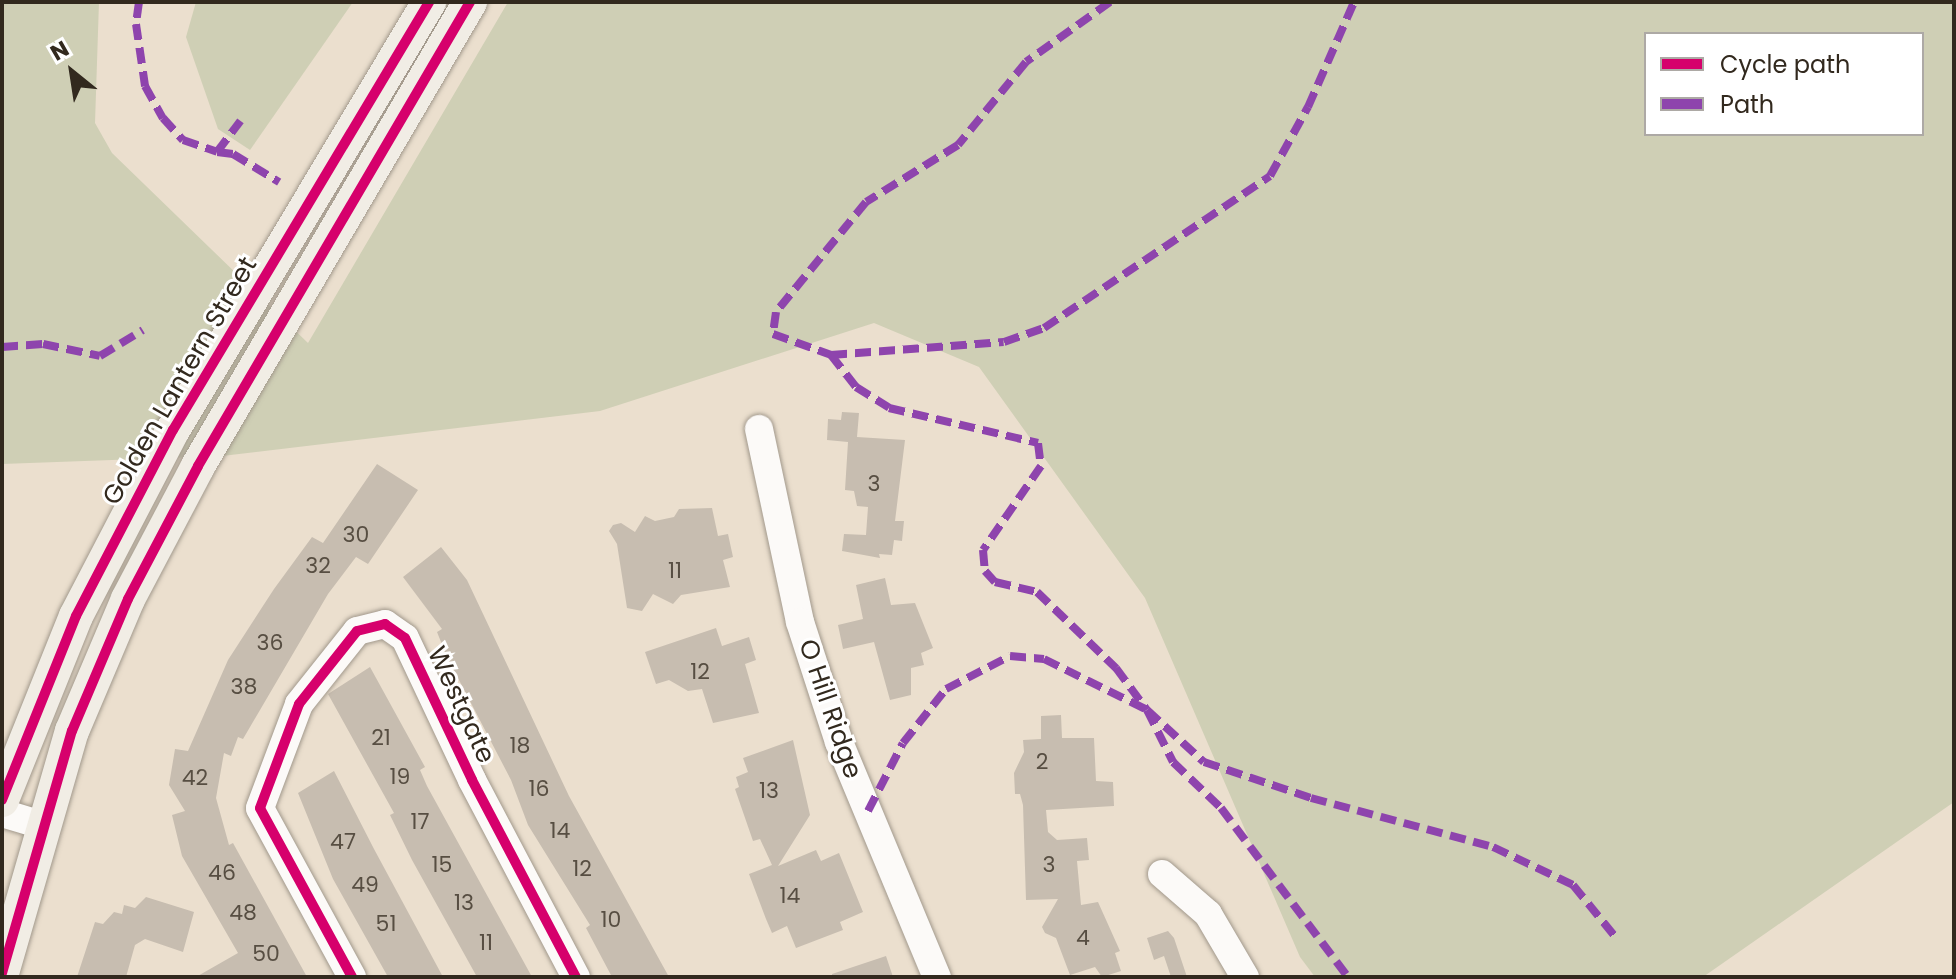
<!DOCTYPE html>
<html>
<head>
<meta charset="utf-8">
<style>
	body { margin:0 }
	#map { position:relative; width:1956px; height:979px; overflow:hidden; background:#ebdfce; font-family:Poppins,sans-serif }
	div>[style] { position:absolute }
	.green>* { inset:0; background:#cfcfb5 }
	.building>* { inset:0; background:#c7bdb0 }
	.roads { filter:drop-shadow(0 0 2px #a2998c) drop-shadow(0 0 2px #a2998c) }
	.minor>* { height:28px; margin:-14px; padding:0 14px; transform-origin:14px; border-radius:14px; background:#fcfaf8 }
	.major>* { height:34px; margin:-17px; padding:0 17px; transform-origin:17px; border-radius:17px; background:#f1ede5 }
	.quiet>* { height:8px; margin-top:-4px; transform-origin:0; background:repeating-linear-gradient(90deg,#8e44ad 0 16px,transparent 0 24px) }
	.cycleway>* { height:10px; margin:-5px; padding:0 5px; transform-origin:5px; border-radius:5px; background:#d6006c }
	span { translate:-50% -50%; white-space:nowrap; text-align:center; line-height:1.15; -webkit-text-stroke:6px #fff; paint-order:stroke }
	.number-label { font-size:22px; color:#574e42 }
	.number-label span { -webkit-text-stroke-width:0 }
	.street-label { font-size:26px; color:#32291e }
	.frame { position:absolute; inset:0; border:4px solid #32291e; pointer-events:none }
	.legend { position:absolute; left:1644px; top:32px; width:280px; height:104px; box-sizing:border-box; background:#fff; border:2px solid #ada9a5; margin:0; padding:10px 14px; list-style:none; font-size:24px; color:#32291e }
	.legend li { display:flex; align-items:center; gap:16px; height:40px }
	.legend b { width:40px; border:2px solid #ada9a5 }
	.north { position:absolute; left:32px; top:32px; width:80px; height:80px; -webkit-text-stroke:6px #fff; paint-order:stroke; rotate:330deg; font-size:22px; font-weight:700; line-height:32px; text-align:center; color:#32291e }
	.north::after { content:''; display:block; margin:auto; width:28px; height:36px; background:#32291e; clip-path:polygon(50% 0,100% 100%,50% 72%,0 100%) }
</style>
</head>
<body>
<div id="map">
	<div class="green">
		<i style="clip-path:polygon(evenodd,2px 2px,99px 2px,95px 123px,112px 153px,308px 343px,508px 2px,1954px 2px,1954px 802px,1703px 977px,1315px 977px,1300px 957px,1145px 598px,979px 367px,874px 323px,600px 411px,222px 456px,2px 464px,2px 2px,1646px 34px,1922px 34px,1922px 134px,1646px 134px,1646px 34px)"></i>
		<i style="clip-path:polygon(196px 2px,353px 2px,250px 150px,218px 129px,186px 37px)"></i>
	</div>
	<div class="building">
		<i style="clip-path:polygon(842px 412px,859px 413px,857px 437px,905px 440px,895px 521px,904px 521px,902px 541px,894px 540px,892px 555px,879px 554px,880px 558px,842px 551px,844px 534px,866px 535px,868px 507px,857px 506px,854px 491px,845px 490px,848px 442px,827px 440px,828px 419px,841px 420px)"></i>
		<i style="clip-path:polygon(377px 464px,418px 490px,368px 564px,356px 557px,328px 594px,243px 739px,238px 737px,231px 756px,224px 753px,216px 798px,229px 845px,233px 843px,307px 977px,196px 977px,238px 953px,182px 856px,172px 815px,185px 811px,169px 785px,175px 749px,188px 751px,228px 660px,274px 589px,312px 537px,323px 543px)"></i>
		<i style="clip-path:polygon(712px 508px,718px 536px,728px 534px,733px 557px,723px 560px,730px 587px,681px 595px,673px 604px,653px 594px,642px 611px,627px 608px,617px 544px,609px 531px,613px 525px,621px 523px,635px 532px,645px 516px,655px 521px,674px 517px,679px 509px)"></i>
		<i style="clip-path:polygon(441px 547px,467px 580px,569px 796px,669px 977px,612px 977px,586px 928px,590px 925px,528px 825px,511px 780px,447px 657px,437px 632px,442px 629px,403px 577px)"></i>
		<i style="clip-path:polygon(885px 578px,891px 605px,915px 603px,933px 648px,921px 653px,924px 665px,911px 668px,911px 695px,890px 700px,874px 642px,843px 649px,838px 625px,863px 619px,856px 585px)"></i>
		<i style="clip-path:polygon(716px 628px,722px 646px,749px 637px,756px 660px,745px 664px,759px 713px,713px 723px,702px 689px,688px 691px,669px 680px,656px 684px,645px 652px)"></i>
		<i style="clip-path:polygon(370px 667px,425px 767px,420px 770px,427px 786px,532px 977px,477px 977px,412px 860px,390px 815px,394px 813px,328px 694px)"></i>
		<i style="clip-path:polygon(1061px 715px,1062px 738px,1094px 738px,1096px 781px,1113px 782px,1114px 806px,1046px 810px,1048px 832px,1057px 840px,1087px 838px,1089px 860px,1077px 861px,1081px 905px,1098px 902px,1120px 951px,1115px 953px,1121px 971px,1102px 977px,1095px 967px,1070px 975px,1056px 938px,1045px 933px,1042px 927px,1058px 899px,1026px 900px,1023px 805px,1020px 794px,1015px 794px,1014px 773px,1024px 752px,1023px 740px,1041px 739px,1041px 716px)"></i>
		<i style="clip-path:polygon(793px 740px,810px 815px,778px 866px,816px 850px,821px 861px,839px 853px,863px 912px,840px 922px,843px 930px,796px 948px,787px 926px,772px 933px,766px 919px,749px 874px,772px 865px,760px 839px,753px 841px,735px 789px,739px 787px,736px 777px,748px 772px,743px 758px)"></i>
		<i style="clip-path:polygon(334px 771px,374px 849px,443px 977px,388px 977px,333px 879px,298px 793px)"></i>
		<i style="clip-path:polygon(146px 897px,194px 912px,183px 952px,145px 939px,135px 945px,126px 977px,77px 977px,95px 922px,103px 924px,114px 912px,122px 914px,124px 905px,135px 908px)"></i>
		<i style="clip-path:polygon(1168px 931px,1174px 938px,1187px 977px,1171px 977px,1164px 956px,1154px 960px,1147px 938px)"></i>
		<i style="clip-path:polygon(886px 956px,893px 977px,832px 977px,832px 974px)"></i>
	</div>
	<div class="roads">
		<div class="minor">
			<i style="left:759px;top:429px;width:197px;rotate:78deg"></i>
			<i style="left:800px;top:622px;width:126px;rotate:72deg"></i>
			<i style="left:839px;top:742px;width:255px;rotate:67.4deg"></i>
			<i style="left:2px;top:813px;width:42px;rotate:16.7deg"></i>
			<i style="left:1162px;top:874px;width:61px;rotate:41deg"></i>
			<i style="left:1208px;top:914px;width:73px;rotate:59.6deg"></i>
			<i style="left:352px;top:977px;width:192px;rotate:-118.6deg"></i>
			<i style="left:260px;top:808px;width:111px;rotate:-69.4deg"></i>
			<i style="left:299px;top:704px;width:93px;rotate:-51.5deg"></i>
			<i style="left:357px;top:631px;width:29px;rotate:-14deg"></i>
			<i style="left:385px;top:624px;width:24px;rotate:35deg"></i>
			<i style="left:405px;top:638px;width:157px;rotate:64.7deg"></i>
			<i style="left:472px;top:780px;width:223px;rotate:62.2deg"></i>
		</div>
		<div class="major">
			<i style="left:2px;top:800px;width:198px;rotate:-68.1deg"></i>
			<i style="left:76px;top:616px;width:210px;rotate:-62.5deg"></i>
			<i style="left:173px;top:430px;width:499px;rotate:-59.1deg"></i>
			<i style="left:2px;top:973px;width:252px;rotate:-73.9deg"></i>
			<i style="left:72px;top:731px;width:143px;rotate:-67deg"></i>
			<i style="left:128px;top:599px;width:150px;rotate:-62.2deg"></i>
			<i style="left:198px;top:466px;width:538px;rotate:-59.62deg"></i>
		</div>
	</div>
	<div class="quiet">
		<i style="left:139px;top:2px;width:22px;rotate:98deg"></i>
		<i style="left:136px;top:24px;width:63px;rotate:81.7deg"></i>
		<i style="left:145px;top:86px;width:37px;rotate:61deg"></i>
		<i style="left:163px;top:118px;width:30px;rotate:48deg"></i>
		<i style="left:183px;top:140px;width:36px;rotate:19deg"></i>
		<i style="left:217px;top:152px;width:39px;rotate:-53deg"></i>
		<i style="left:1110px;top:2px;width:103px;rotate:144.5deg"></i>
		<i style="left:1026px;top:62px;width:107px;rotate:129.3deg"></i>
		<i style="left:958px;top:145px;width:108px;rotate:148.2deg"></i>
		<i style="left:866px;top:202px;width:142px;rotate:129.3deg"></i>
		<i style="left:776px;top:312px;width:22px;rotate:98deg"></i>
		<i style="left:773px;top:334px;width:62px;rotate:19.9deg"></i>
		<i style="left:831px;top:355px;width:173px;rotate:-4.3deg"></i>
		<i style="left:1004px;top:342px;width:42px;rotate:-19.3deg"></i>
		<i style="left:1044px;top:328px;width:272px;rotate:-33.9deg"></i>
		<i style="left:1270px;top:176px;width:79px;rotate:-61.2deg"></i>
		<i style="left:1308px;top:107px;width:115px;rotate:-66.3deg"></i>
		<i style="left:217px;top:152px;width:16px;rotate:7deg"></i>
		<i style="left:233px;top:154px;width:54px;rotate:31.3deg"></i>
		<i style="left:2px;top:347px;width:41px;rotate:-4.2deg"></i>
		<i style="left:43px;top:344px;width:58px;rotate:11.9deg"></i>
		<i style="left:100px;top:356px;width:50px;rotate:-31.2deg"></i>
		<i style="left:831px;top:355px;width:41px;rotate:52deg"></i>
		<i style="left:856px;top:387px;width:39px;rotate:32deg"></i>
		<i style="left:889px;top:408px;width:153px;rotate:13.2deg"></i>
		<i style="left:1038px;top:443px;width:23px;rotate:83deg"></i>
		<i style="left:1041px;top:466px;width:102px;rotate:124.6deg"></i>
		<i style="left:983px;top:550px;width:21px;rotate:85deg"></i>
		<i style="left:985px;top:571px;width:15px;rotate:48deg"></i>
		<i style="left:995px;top:582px;width:43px;rotate:13.4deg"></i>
		<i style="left:1037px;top:592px;width:110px;rotate:43.9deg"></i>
		<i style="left:1116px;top:668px;width:52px;rotate:53.6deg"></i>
		<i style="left:1147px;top:710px;width:58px;rotate:63.4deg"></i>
		<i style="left:1173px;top:762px;width:66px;rotate:43.8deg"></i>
		<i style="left:1221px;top:808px;width:211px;rotate:53.1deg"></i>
		<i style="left:868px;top:811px;width:76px;rotate:-62.8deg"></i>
		<i style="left:903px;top:743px;width:69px;rotate:-51.5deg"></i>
		<i style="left:946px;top:689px;width:72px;rotate:-27.3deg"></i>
		<i style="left:1010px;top:656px;width:34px;rotate:5deg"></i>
		<i style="left:1044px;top:659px;width:115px;rotate:26.3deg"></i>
		<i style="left:1147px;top:710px;width:77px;rotate:42.4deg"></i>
		<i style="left:1204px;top:762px;width:113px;rotate:18.6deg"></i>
		<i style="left:1311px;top:798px;width:188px;rotate:15.1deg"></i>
		<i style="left:1493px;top:847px;width:89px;rotate:25.4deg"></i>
		<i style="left:1573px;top:885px;width:70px;rotate:50.8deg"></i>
	</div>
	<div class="cycleway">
		<i style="left:2px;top:800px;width:198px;rotate:-68.1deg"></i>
		<i style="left:76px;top:616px;width:210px;rotate:-62.5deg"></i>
		<i style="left:173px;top:430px;width:499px;rotate:-59.1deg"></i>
		<i style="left:2px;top:973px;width:252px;rotate:-73.9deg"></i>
		<i style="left:72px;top:731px;width:143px;rotate:-67deg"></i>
		<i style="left:128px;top:599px;width:150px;rotate:-62.2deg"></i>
		<i style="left:198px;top:466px;width:538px;rotate:-59.62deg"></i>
		<i style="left:352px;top:977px;width:192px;rotate:-118.6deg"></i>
		<i style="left:260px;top:808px;width:111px;rotate:-69.4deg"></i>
		<i style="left:299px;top:704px;width:93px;rotate:-51.5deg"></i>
		<i style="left:357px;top:631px;width:29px;rotate:-14deg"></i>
		<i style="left:385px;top:624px;width:24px;rotate:35deg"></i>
		<i style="left:405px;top:638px;width:157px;rotate:64.7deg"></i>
		<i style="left:472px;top:780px;width:223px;rotate:62.2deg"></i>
	</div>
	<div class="number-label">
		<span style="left:874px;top:484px">3</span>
		<span style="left:356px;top:535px">30</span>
		<span style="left:318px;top:566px">32</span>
		<span style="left:675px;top:571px">11</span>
		<span style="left:270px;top:643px">36</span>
		<span style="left:700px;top:672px">12</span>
		<span style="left:244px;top:687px">38</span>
		<span style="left:381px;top:738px">21</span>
		<span style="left:520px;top:746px">18</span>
		<span style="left:1042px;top:762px">2</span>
		<span style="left:400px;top:777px">19</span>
		<span style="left:195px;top:778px">42</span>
		<span style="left:539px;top:789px">16</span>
		<span style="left:769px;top:791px">13</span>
		<span style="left:420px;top:822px">17</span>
		<span style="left:560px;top:831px">14</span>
		<span style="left:343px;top:842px">47</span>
		<span style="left:442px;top:865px">15</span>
		<span style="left:1049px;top:865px">3</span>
		<span style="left:582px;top:869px">12</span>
		<span style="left:222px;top:873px">46</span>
		<span style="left:365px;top:885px">49</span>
		<span style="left:790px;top:896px">14</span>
		<span style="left:464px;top:903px">13</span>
		<span style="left:243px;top:913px">48</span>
		<span style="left:611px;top:920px">10</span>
		<span style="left:386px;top:924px">51</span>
		<span style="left:1083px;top:938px">4</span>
		<span style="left:486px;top:943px">11</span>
		<span style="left:266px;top:954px">50</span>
	</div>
	<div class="street-label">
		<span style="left:180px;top:381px;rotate:-60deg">Golden Lantern Street</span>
		<span style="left:461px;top:705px;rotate:65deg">Westgate</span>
		<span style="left:830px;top:709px;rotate:71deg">O Hill Ridge</span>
	</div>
	<div class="frame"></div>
	<ul class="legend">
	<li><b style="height:10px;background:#d6006c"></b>Cycle path</li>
	<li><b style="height:10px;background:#8e44ad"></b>Path</li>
	</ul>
	<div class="north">N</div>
</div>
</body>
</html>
